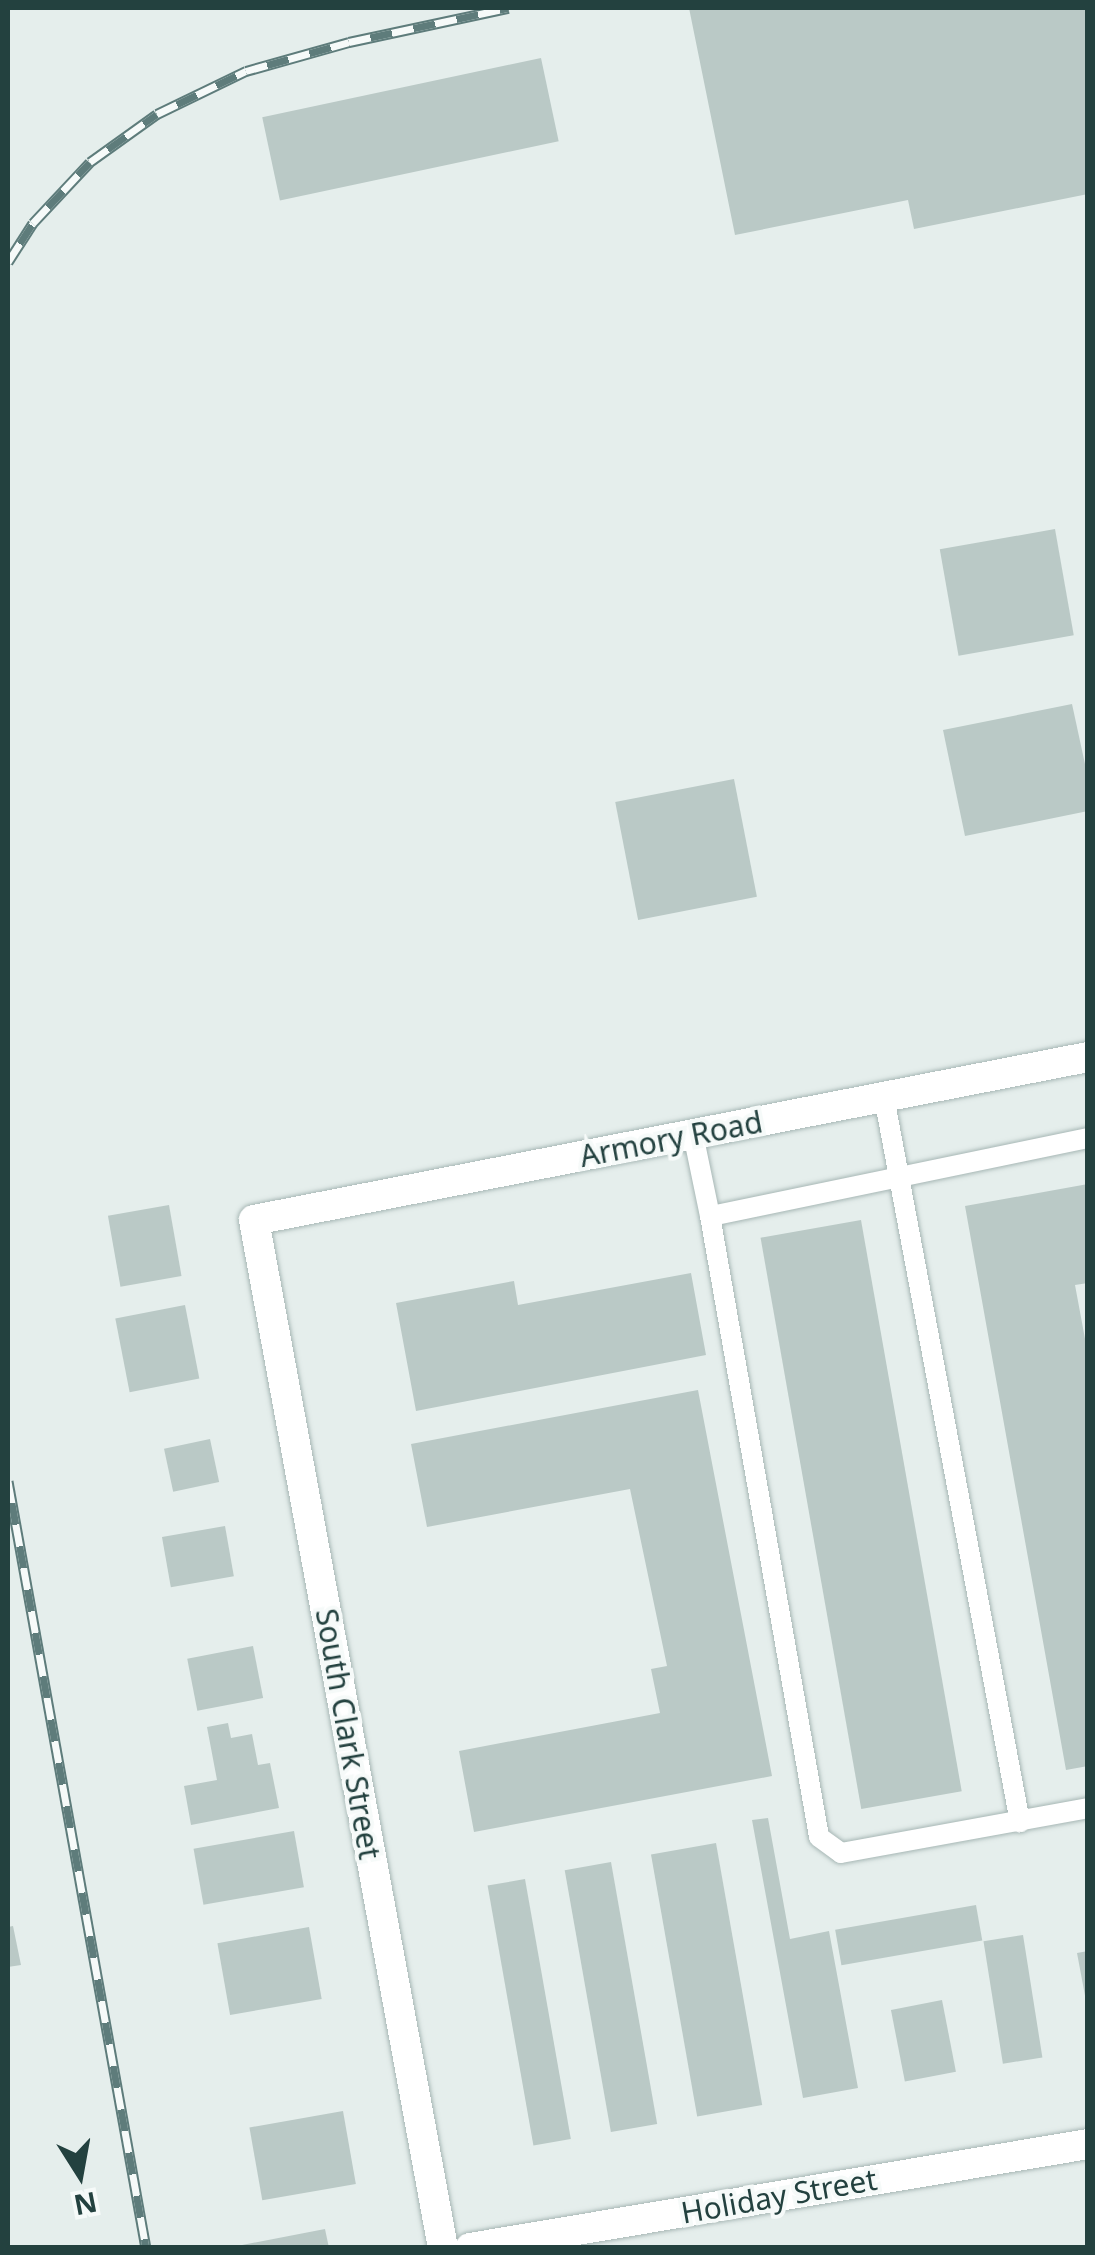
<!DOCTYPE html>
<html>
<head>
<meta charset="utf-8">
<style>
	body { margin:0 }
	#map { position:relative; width:1095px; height:2255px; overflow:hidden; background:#e5eeec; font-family:"Noto Sans",sans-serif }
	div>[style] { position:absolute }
	.building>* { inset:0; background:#bac9c6; transform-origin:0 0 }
	.roads { filter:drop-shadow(0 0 2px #a7b7b5) drop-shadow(0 0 2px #a7b7b5) }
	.service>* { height:20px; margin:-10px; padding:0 10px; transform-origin:10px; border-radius:10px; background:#fff }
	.minor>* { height:30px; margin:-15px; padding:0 15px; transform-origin:15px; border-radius:15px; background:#fff }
	.rail>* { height:11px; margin-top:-5.5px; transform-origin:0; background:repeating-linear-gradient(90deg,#f6faf9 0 22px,#5e7c7b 0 44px); box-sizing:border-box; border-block:2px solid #5e7c7b }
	span { translate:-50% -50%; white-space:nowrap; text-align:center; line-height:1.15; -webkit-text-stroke:8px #f6faf9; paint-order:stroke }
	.street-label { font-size:30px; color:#23413f }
	.frame { position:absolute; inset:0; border:10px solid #23413f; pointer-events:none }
	.north { position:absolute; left:30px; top:2125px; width:100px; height:100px; -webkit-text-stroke:8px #f6faf9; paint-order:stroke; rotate:169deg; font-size:28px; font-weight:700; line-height:40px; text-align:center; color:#23413f }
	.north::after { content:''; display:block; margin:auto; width:35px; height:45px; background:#23413f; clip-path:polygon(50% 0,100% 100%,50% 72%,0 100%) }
</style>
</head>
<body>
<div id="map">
	<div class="building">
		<i style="clip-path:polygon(689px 8px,1088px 8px,1088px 194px,914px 229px,908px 200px,735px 235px)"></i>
		<i style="left:541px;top:58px;width:85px;height:285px;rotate:78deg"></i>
		<i style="left:1055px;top:529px;width:108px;height:117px;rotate:80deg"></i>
		<i style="clip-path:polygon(1072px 704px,1088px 778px,1088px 811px,965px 836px,943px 730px)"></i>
		<i style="left:734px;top:779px;width:120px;height:121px;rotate:79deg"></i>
		<i style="clip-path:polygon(1088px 1184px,1088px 1283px,1075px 1285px,1088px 1355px,1088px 1766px,1066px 1770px,965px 1206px)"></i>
		<i style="left:169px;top:1205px;width:72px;height:62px;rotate:80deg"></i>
		<i style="left:861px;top:1220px;width:580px;height:102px;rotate:80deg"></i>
		<i style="clip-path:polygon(691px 1273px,706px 1355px,416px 1411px,396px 1303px,514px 1281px,518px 1305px)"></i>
		<i style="left:185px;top:1305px;width:75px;height:71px;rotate:79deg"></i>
		<i style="clip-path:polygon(698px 1390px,772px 1776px,474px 1832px,459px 1751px,660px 1713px,651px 1669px,667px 1666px,630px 1489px,427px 1527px,411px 1444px)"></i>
		<i style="left:210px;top:1439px;width:44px;height:47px;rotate:78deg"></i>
		<i style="left:225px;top:1526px;width:51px;height:64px;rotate:80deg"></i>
		<i style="left:253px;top:1646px;width:53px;height:67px;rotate:79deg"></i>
		<i style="clip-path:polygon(228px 1723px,231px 1738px,252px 1734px,258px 1765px,270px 1763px,279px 1808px,191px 1825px,184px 1786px,217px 1780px,207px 1727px)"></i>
		<i style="clip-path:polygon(768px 1818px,790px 1939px,829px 1931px,858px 2088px,803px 2098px,752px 1820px)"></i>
		<i style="left:294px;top:1831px;width:57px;height:102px;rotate:80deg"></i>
		<i style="left:716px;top:1843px;width:266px;height:66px;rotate:80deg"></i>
		<i style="left:611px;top:1862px;width:266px;height:47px;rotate:80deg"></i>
		<i style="left:525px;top:1879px;width:264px;height:38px;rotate:80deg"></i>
		<i style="left:976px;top:1905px;width:36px;height:143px;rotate:80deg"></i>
		<i style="clip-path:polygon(13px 1926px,21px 1965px,8px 1967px,8px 1927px)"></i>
		<i style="left:309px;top:1927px;width:73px;height:93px;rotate:80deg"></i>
		<i style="left:1023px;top:1935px;width:124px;height:40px;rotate:81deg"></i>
		<i style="clip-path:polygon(1088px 1951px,1088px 2000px,1086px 2001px,1077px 1953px)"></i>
		<i style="left:942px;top:2000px;width:73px;height:52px;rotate:79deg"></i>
		<i style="left:343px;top:2111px;width:74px;height:95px;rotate:80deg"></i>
		<i style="clip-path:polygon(325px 2229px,329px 2248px,237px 2248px,237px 2246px)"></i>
	</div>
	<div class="roads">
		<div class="service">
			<i style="left:884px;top:1097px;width:738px;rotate:79.38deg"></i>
			<i style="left:693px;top:1134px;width:84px;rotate:78.3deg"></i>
			<i style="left:1088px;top:1138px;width:386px;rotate:168.3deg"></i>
			<i style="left:710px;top:1216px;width:630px;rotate:80.04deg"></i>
			<i style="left:819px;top:1837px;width:27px;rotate:36deg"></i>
			<i style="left:841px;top:1853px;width:251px;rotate:-10.3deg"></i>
		</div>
		<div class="minor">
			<i style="left:443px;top:2248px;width:1045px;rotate:-100.42deg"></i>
			<i style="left:254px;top:1220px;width:850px;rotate:-11.06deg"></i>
			<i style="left:470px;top:2248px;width:627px;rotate:-9.55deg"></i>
		</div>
	</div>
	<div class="rail">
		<i style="left:8px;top:262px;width:46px;rotate:-57.3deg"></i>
		<i style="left:33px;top:223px;width:83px;rotate:-46.9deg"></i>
		<i style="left:90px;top:162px;width:82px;rotate:-35.6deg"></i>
		<i style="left:157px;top:114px;width:99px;rotate:-25.8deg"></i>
		<i style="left:246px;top:71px;width:107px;rotate:-15.7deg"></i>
		<i style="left:349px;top:42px;width:163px;rotate:-12.1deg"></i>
		<i style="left:8px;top:1481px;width:779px;rotate:79.8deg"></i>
	</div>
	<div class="street-label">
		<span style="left:671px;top:1139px;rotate:-11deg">Armory Road</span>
		<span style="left:348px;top:1734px;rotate:80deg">South Clark Street</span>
		<span style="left:779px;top:2196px;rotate:-10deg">Holiday Street</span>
	</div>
	<div class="frame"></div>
	<div class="north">N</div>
</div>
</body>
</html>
